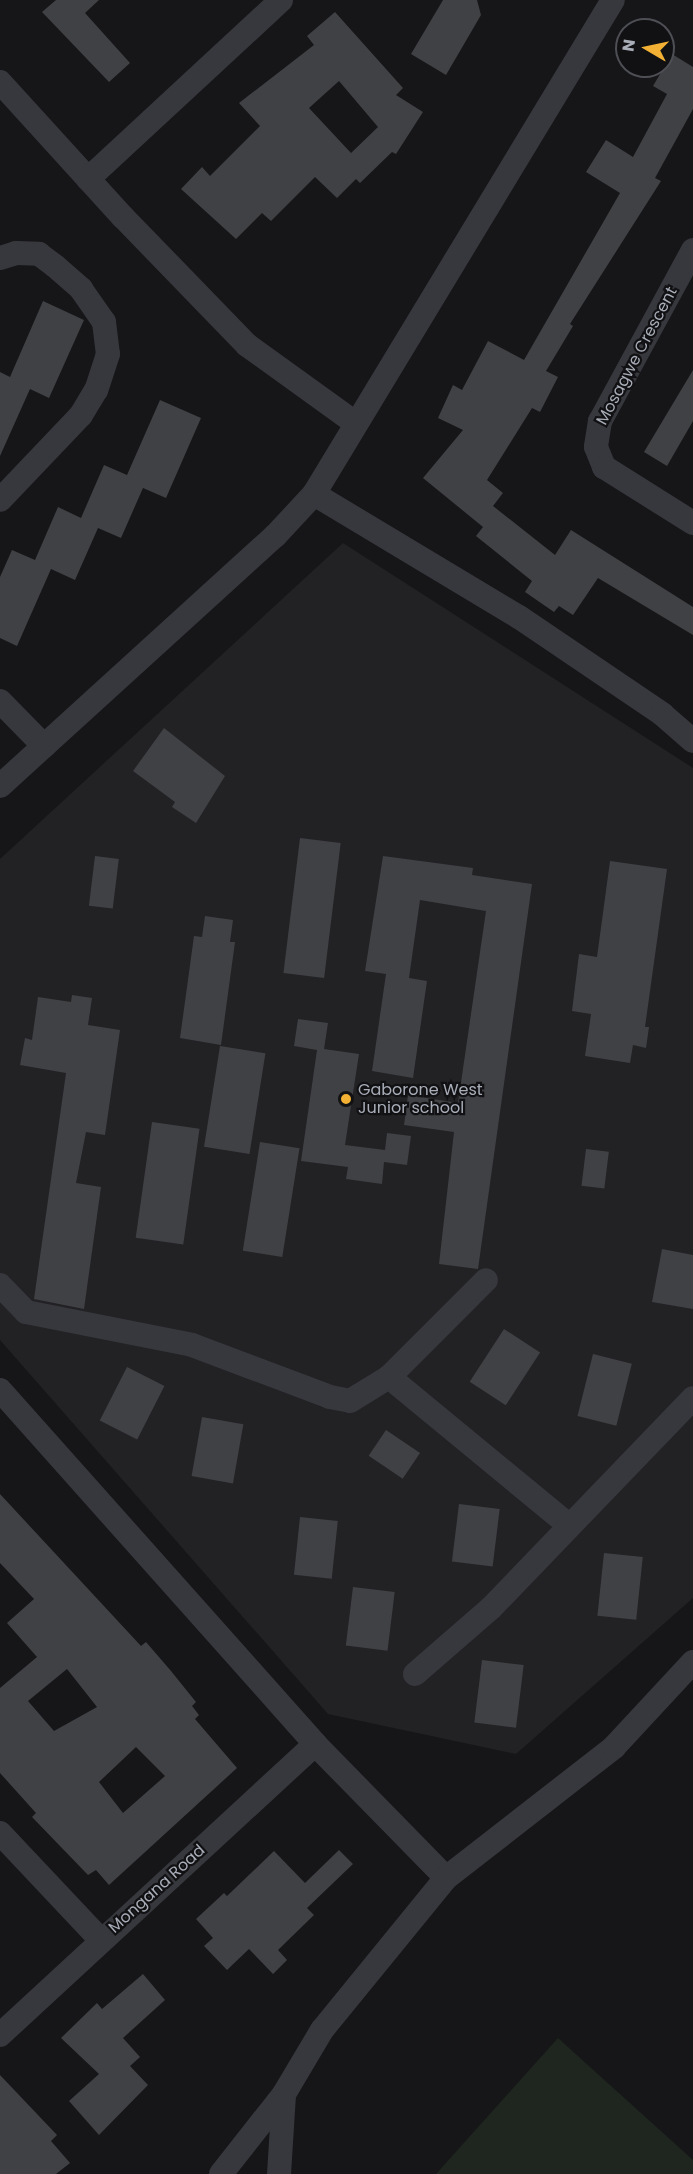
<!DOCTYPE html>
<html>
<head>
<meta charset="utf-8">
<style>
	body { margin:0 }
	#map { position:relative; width:693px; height:2174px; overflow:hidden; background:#161618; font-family:Poppins,sans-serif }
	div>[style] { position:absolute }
	.built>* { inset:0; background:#222225 }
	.green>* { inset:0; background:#1e261f }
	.building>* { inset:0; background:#404145; transform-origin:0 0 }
	.minor>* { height:24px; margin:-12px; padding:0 12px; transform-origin:12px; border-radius:12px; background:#37383d }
	.dots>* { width:16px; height:16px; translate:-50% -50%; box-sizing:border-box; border:3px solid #111113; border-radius:50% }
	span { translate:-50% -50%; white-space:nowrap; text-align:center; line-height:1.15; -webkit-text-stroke:4.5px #111113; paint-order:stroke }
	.street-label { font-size:16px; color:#a8adb8 }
	.poi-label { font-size:16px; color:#a8adb8 }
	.left { translate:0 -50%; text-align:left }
	.north { position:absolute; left:615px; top:18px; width:60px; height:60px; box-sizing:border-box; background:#111113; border:2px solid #4d4f55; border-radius:50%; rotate:279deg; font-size:16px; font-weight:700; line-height:24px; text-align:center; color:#a8adb8 }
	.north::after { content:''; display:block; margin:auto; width:21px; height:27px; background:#f2b134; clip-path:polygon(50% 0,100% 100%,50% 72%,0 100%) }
</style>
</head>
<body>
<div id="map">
	<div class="built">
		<i style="clip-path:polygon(343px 543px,693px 768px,693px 1598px,516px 1754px,328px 1714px,0 1340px,0 859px)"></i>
	</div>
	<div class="green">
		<i style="clip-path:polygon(558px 2038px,693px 2160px,693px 2174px,436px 2174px)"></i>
	</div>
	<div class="building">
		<i style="clip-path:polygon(56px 0,99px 0,85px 13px,130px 63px,109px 82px,42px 12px)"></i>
		<i style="clip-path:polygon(443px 0,477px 0,481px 15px,446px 75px,411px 54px)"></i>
		<i style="clip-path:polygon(evenodd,335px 12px,403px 88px,396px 95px,423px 112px,396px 154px,392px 152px,360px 183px,356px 179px,337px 198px,315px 177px,271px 221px,262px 213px,236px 239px,181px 189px,202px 167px,210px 176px,260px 126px,239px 103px,314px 45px,307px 36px,335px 12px,339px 81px,378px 127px,351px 153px,309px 108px,339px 81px)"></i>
		<i style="clip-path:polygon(672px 54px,693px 67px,693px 109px,655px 178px,661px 181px,570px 324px,573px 326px,546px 371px,558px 377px,540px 412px,532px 408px,487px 480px,503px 493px,493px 506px,555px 555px,571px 530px,693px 607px,693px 635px,598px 578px,573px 615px,559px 606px,554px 612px,525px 592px,532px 581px,476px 536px,483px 527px,423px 478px,463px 430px,438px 418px,453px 385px,462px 390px,488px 341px,524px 360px,620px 193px,586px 172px,606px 140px,633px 157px,667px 94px,653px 86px)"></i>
		<i style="clip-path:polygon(43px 301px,84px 320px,49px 398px,30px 389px,0 456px,0 372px,10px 377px)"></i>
		<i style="clip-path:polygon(693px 370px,693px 421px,667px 466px,644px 452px)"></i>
		<i style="clip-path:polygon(160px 400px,201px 418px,166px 498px,143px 488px,121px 538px,98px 528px,75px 580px,51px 569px,17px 646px,0 638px,0 577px,12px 550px,35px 560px,58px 507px,81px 518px,104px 465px,127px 475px)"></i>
		<i style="clip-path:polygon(164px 728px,225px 776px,196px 823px,172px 807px,175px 802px,133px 771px)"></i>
		<i style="left:300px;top:838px;width:41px;height:136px;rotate:7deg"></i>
		<i style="left:95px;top:856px;width:24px;height:50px;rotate:7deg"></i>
		<i style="clip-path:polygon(383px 856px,473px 868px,472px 875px,532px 884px,478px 1269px,439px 1264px,454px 1132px,404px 1125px,408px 1095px,458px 1103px,486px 911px,420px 900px,409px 978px,427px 981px,413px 1078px,372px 1071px,386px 974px,365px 971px)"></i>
		<i style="clip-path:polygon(610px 861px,667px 869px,645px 1027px,649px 1027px,646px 1048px,633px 1045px,630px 1063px,585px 1056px,591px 1014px,572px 1011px,579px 954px,597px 957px)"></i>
		<i style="clip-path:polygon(205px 916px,233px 920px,230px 942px,235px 942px,221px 1045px,180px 1038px,194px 936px,202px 937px)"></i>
		<i style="clip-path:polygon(72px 995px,92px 998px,88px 1025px,120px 1030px,105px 1135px,86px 1132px,76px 1183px,101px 1187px,84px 1309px,34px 1299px,66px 1073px,20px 1065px,25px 1038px,32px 1040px,38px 997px,71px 1002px)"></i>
		<i style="clip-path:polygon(298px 1019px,328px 1023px,324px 1049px,359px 1054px,345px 1145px,385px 1150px,387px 1133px,411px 1136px,407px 1165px,384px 1162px,382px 1184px,346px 1179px,348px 1167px,301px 1161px,317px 1050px,294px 1046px)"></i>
		<i style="left:220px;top:1046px;width:46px;height:102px;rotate:9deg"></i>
		<i style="left:152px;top:1122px;width:48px;height:117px;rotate:8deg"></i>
		<i style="left:260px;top:1142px;width:40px;height:110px;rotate:9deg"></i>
		<i style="left:586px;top:1149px;width:23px;height:37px;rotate:7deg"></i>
		<i style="clip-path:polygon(662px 1249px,693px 1255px,693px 1309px,652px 1302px)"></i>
		<i style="left:504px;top:1329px;width:43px;height:63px;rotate:33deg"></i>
		<i style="left:593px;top:1354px;width:40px;height:64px;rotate:14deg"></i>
		<i style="left:127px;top:1367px;width:42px;height:60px;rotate:27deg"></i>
		<i style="left:202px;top:1417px;width:42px;height:60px;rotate:10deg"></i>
		<i style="left:386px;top:1430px;width:41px;height:31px;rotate:34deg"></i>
		<i style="clip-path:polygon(evenodd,0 1494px,141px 1646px,146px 1642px,171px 1671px,196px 1702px,192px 1706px,199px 1715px,195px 1719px,237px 1768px,109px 1885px,96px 1870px,88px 1875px,32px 1817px,36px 1813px,0 1773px,0 1688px,37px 1657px,7px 1623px,34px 1599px,0 1563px,0 1494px,67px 1669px,97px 1707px,54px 1731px,28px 1701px,67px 1669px,0 1494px,136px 1747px,165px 1776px,123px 1813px,99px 1782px,136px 1747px)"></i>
		<i style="left:459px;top:1504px;width:41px;height:58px;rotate:7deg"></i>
		<i style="left:300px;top:1517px;width:38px;height:58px;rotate:6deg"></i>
		<i style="left:604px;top:1553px;width:39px;height:63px;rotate:6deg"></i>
		<i style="left:353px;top:1587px;width:42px;height:59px;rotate:7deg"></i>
		<i style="left:482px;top:1660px;width:42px;height:63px;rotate:7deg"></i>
		<i style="clip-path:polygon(339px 1850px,353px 1864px,307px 1908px,314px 1915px,278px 1950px,287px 1960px,273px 1974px,249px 1949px,227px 1970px,204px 1946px,213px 1938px,196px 1919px,224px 1893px,227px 1896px,274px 1851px,305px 1883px)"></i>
		<i style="clip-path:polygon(143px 1974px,165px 2000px,123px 2038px,140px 2057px,130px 2066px,148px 2085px,99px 2135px,69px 2101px,99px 2074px,61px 2038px,97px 2003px,102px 2009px)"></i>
		<i style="clip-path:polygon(0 2075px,57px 2135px,51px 2141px,70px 2163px,56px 2174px,0 2174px)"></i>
	</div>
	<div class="minor">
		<i style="left:0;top:82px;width:183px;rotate:47.7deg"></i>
		<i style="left:123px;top:217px;width:178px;rotate:45.9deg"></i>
		<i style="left:247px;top:345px;width:133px;rotate:35.8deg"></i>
		<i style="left:88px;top:179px;width:263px;rotate:-42.8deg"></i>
		<i style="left:693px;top:250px;width:195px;rotate:118.5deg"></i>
		<i style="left:600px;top:421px;width:26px;rotate:99deg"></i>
		<i style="left:596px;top:447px;width:22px;rotate:68deg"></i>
		<i style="left:604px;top:467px;width:105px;rotate:32.2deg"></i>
		<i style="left:0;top:258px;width:17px;rotate:-17deg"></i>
		<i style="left:16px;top:253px;width:23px;rotate:2deg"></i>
		<i style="left:39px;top:254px;width:20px;rotate:37deg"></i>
		<i style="left:55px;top:266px;width:35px;rotate:41deg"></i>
		<i style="left:81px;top:289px;width:40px;rotate:55.1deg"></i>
		<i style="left:104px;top:322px;width:32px;rotate:83deg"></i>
		<i style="left:108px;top:354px;width:38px;rotate:108deg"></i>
		<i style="left:96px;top:390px;width:29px;rotate:121deg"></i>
		<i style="left:81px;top:415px;width:117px;rotate:133.6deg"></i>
		<i style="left:314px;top:494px;width:239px;rotate:31deg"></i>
		<i style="left:519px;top:617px;width:173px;rotate:34.1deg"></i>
		<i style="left:662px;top:714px;width:41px;rotate:41.1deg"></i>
		<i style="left:0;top:701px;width:63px;rotate:45.6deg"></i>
		<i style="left:0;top:786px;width:372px;rotate:-42.3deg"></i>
		<i style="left:275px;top:536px;width:57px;rotate:-47.1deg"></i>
		<i style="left:314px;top:494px;width:577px;rotate:-58.82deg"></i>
		<i style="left:0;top:1285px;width:37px;rotate:46deg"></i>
		<i style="left:26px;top:1312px;width:169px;rotate:11.2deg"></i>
		<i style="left:192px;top:1345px;width:147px;rotate:20.6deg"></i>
		<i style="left:330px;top:1397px;width:20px;rotate:11deg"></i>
		<i style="left:350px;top:1401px;width:46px;rotate:-31.6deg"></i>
		<i style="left:389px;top:1377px;width:137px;rotate:-45deg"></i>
		<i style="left:389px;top:1377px;width:234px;rotate:39.5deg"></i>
		<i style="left:0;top:1390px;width:474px;rotate:48.3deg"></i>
		<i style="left:315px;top:1744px;width:187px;rotate:45.6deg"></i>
		<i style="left:446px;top:1878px;width:213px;rotate:-37.9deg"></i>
		<i style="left:614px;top:1747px;width:116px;rotate:-47.1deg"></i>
		<i style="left:415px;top:1674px;width:101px;rotate:-41deg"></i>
		<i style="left:491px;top:1608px;width:291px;rotate:-46.1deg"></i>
		<i style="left:0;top:1833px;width:147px;rotate:46.7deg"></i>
		<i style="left:0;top:2035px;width:429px;rotate:-42.7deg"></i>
		<i style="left:221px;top:2174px;width:102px;rotate:-51.8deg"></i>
		<i style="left:284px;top:2094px;width:74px;rotate:-59.3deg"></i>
		<i style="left:322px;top:2030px;width:196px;rotate:-50.8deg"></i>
		<i style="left:279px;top:2174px;width:80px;rotate:-86.4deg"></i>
	</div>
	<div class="dots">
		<i style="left:346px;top:1099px;background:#f2b134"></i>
	</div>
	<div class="street-label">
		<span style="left:637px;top:356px;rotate:-62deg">Mosagwe Crescent</span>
		<span style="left:157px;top:1889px;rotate:-42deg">Mongana Road</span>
	</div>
	<div class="poi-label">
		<span class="left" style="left:358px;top:1099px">Gaborone West<br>Junior school</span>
	</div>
	<div class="north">N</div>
</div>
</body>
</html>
